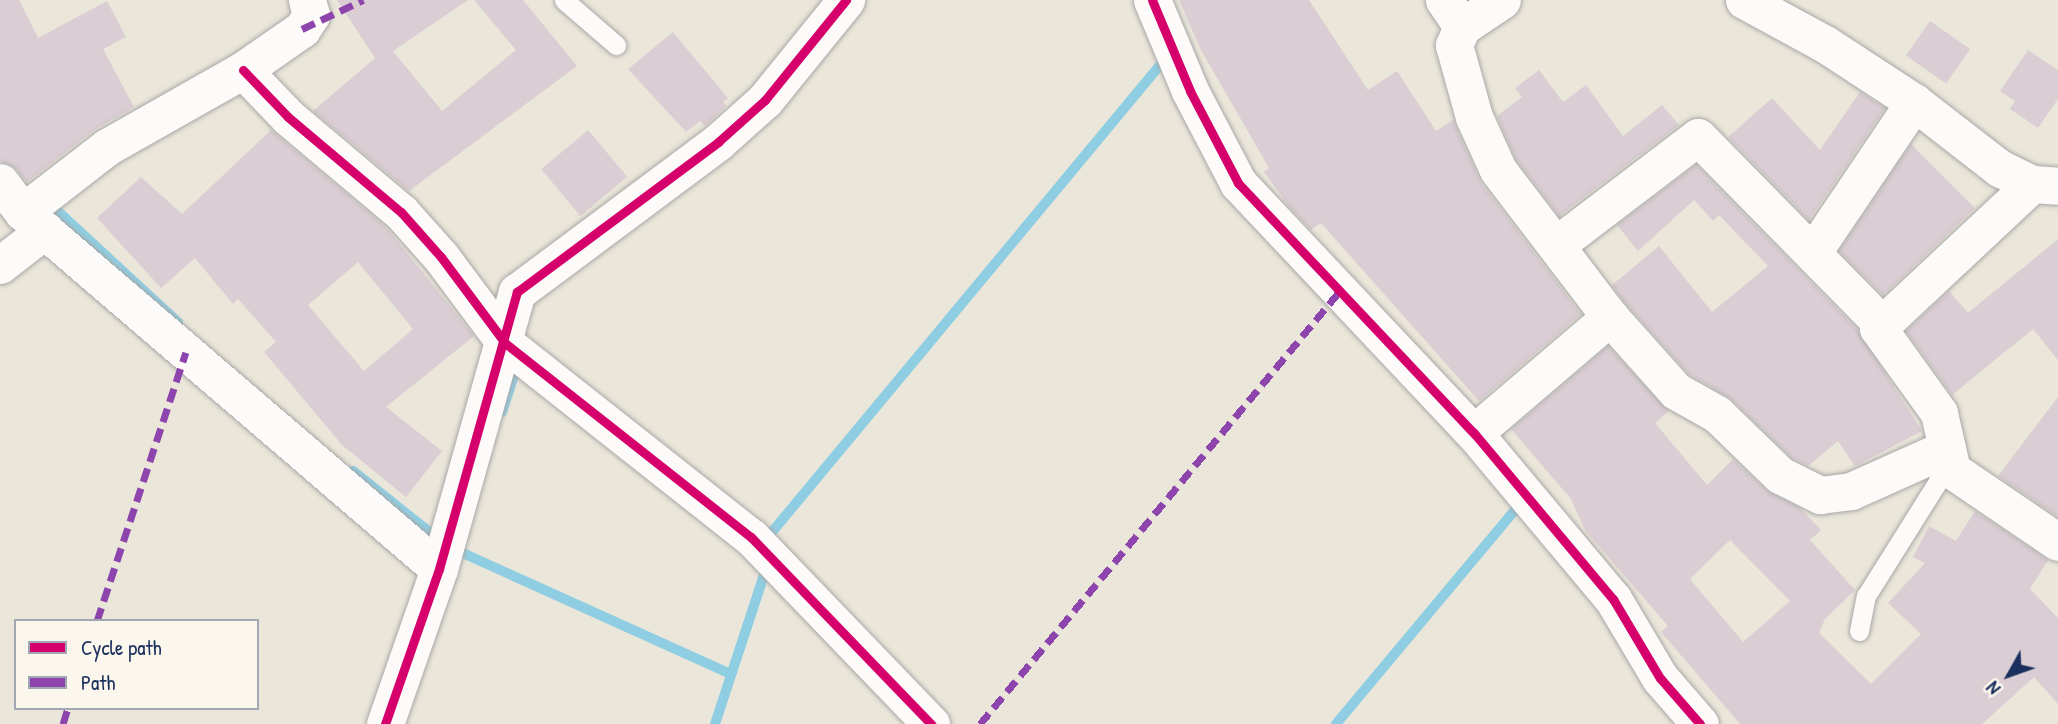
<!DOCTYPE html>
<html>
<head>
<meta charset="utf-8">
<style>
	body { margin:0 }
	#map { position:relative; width:2058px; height:724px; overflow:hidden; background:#ebe6da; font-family:"Patrick Hand",sans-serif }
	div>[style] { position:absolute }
	.stream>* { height:10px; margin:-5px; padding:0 5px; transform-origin:5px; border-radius:5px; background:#8fcee2 }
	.building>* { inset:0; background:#dacdd4; transform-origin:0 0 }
	.roads { filter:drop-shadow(0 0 2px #a8a8a7) drop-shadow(0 0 2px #a8a8a7) }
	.lane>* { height:19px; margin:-9.5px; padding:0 9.5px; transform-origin:9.5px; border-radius:9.5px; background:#fcfbf9 }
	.street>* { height:37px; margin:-18.5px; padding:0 18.5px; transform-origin:18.5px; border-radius:18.5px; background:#fcfbf9 }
	.quiet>* { height:7px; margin-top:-3.5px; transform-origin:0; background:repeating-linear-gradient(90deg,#8e44ad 0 14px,transparent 0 21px) }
	.cycleway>* { height:9px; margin:-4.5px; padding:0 4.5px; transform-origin:4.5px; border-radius:4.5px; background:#d6006c }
	span { translate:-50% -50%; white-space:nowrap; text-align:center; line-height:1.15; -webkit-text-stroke:6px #fbf7ec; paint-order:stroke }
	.legend { position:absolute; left:14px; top:619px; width:245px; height:91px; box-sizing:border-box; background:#fbf7ec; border:2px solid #a1a7b3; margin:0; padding:9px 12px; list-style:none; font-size:21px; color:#1b2f5e }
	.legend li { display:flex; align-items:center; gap:14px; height:35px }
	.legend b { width:35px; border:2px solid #a1a7b3 }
	.north { position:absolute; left:1974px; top:640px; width:70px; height:70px; -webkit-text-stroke:5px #fbf7ec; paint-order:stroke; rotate:230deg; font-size:19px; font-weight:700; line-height:28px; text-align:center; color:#1b2f5e }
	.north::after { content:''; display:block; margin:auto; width:24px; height:32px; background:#1b2f5e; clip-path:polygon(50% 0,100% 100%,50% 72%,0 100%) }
</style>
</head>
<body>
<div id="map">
	<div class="stream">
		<i style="left:51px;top:205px;width:173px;rotate:42.7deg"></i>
		<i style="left:502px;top:412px;width:36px;rotate:-72deg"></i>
		<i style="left:353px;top:471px;width:95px;rotate:38.6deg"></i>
		<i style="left:772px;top:532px;width:609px;rotate:-50.27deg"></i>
		<i style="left:456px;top:550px;width:302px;rotate:24.3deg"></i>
		<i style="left:715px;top:724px;width:163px;rotate:-71.8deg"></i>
		<i style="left:1336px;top:724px;width:287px;rotate:-50.1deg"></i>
	</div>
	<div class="building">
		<i style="clip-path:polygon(0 0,19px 0,38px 38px,107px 1px,126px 37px,103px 49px,134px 107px,94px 130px,27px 182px,16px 169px,0 161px)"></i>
		<i style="clip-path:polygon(337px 0,468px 0,393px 51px,442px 111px,516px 50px,474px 0,523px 0,577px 66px,409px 191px,313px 111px,375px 58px)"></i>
		<i style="clip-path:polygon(1179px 0,1309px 0,1368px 90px,1397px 71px,1436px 131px,1453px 120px,1481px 183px,1581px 314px,1479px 401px,1321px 223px,1311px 230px,1290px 208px,1264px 172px,1269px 168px,1201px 50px)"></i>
		<i style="left:1930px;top:21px;width:49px;height:42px;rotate:35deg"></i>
		<i style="clip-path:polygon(673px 32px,728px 98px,723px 102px,726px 106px,705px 126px,700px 121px,686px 132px,628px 69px)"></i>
		<i style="clip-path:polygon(2028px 50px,2058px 70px,2058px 99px,2038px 128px,2010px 109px,2015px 101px,2000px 91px)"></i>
		<i style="clip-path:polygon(1539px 70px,1563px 102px,1586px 85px,1623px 136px,1662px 105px,1679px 125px,1559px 216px,1516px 159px,1497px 116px,1522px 97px,1515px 88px)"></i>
		<i style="clip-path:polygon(1860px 92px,1885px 108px,1809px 220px,1728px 137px,1772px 98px,1820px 150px)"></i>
		<i style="clip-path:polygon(evenodd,271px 130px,386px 227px,474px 336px,386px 407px,442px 451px,406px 497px,342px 445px,264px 352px,276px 342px,238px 299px,233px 304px,195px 258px,161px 288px,97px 218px,141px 177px,182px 214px,271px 130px,358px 262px,413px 329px,364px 371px,308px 305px,358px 262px)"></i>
		<i style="left:588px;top:130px;width:61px;height:61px;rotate:50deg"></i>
		<i style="clip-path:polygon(1911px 144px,1975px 208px,1883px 295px,1839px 251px)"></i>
		<i style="clip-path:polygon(1696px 165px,1857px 329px,1922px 431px,1855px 466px,1838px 441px,1808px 466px,1792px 458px,1731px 399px,1689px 374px,1626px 304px,1612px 285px,1659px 246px,1712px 312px,1768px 266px,1719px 215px,1713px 221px,1694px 200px,1638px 251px,1617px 225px)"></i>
		<i style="clip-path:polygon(2058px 239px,2058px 360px,2033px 329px,1952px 395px,1906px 331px,1949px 291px,1968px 313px)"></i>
		<i style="clip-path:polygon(evenodd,1608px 346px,1669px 411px,1655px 423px,1707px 485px,1733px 459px,1766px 490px,1800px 508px,1821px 530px,1810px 540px,1855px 590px,1825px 619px,1819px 633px,1871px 684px,1921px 634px,1888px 603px,1925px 563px,1913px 557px,1929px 526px,1956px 541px,1975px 511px,2048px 560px,2030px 589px,2058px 618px,2058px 704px,2034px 677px,1982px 724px,1740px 724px,1661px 632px,1668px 626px,1585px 530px,1571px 499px,1511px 429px,1608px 346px,1730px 540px,1790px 601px,1743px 642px,1690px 579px,1730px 540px)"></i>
		<i style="clip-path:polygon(2058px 397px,2058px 517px,1998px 476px)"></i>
	</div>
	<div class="roads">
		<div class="lane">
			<i style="left:564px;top:0;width:69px;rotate:40.9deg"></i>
			<i style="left:1859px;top:631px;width:36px;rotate:-79deg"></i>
			<i style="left:1866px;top:596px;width:136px;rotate:-57.9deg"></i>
			<i style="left:1938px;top:481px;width:18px;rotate:-38deg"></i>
		</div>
		<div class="street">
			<i style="left:1152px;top:0;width:99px;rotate:67.3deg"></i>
			<i style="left:1190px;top:91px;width:104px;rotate:62.4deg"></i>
			<i style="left:1238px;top:183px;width:344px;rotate:46.7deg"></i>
			<i style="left:1474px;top:433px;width:217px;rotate:50.1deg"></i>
			<i style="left:1613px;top:599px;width:92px;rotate:59.3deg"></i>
			<i style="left:1660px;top:678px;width:61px;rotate:49deg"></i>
			<i style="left:1444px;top:0;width:32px;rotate:56deg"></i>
			<i style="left:1462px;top:27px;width:48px;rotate:-34deg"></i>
			<i style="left:1744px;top:0;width:92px;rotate:28.5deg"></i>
			<i style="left:1825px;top:44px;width:106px;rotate:33.1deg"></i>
			<i style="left:1914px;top:102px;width:108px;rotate:37.8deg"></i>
			<i style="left:1999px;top:168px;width:37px;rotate:26deg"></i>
			<i style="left:2032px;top:184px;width:26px;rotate:4deg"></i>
			<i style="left:1462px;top:27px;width:20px;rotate:114deg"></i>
			<i style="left:1454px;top:45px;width:75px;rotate:74.5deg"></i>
			<i style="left:1474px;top:117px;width:58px;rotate:65.6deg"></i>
			<i style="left:1498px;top:170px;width:185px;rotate:52.7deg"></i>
			<i style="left:1610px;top:317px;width:99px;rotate:48.3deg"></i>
			<i style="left:1676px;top:391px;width:47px;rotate:29.3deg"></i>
			<i style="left:1717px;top:414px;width:88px;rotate:44.1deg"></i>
			<i style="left:1780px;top:475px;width:45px;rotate:26.6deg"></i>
			<i style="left:1820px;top:495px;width:31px;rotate:-7deg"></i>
			<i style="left:1851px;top:491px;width:105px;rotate:-24.1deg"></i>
			<i style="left:243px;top:70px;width:65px;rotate:46.2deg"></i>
			<i style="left:288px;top:117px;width:148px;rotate:40.1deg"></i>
			<i style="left:401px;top:212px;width:60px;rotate:48.4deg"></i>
			<i style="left:441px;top:257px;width:107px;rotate:53.3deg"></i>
			<i style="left:505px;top:343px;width:313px;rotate:38.3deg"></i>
			<i style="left:751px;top:537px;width:260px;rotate:46.1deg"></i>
			<i style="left:0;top:182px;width:38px;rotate:53deg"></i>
			<i style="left:23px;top:212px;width:548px;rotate:40.64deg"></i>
			<i style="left:2032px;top:184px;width:211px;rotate:136.9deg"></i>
			<i style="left:1878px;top:328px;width:105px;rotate:54.3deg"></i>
			<i style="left:1939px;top:413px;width:58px;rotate:77.2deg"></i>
			<i style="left:1952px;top:470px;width:128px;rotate:34.2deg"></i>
			<i style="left:23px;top:212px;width:106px;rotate:-37.7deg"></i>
			<i style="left:107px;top:147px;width:156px;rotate:-29.5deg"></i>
			<i style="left:243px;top:70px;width:72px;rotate:-34.8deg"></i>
			<i style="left:302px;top:29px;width:17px;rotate:-57deg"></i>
			<i style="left:311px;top:15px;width:16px;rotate:-105deg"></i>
			<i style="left:1556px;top:245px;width:178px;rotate:-37.3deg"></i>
			<i style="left:1698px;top:137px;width:262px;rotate:45.5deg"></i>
			<i style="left:1813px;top:252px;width:181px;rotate:-56deg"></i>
			<i style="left:0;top:265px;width:57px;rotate:-37.9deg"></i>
			<i style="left:1474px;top:433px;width:179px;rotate:-40.5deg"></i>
			<i style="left:385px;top:724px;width:164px;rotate:-70.8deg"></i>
			<i style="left:439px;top:569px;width:288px;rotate:-74.3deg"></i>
			<i style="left:517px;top:292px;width:251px;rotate:-36.7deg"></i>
			<i style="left:718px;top:142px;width:63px;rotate:-41.8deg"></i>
			<i style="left:765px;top:100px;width:129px;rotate:-51deg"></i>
		</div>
	</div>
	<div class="quiet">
		<i style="left:302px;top:29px;width:68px;rotate:-25.4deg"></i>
		<i style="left:97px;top:621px;width:283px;rotate:-71.7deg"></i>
		<i style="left:63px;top:724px;width:17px;rotate:-73deg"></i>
		<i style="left:980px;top:724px;width:562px;rotate:-50.27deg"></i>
	</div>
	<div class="cycleway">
		<i style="left:1152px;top:0;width:99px;rotate:67.3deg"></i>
		<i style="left:1190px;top:91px;width:104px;rotate:62.4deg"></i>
		<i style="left:1238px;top:183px;width:344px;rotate:46.7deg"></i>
		<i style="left:1474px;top:433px;width:217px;rotate:50.1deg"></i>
		<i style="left:1613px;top:599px;width:92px;rotate:59.3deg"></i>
		<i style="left:1660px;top:678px;width:61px;rotate:49deg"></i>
		<i style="left:243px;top:70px;width:65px;rotate:46.2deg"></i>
		<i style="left:288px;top:117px;width:148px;rotate:40.1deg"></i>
		<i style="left:401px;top:212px;width:60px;rotate:48.4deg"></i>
		<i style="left:441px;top:257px;width:107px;rotate:53.3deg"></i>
		<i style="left:505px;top:343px;width:313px;rotate:38.3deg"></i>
		<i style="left:751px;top:537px;width:260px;rotate:46.1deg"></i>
		<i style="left:385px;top:724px;width:164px;rotate:-70.8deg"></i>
		<i style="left:439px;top:569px;width:288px;rotate:-74.3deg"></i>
		<i style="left:517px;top:292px;width:251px;rotate:-36.7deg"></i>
		<i style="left:718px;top:142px;width:63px;rotate:-41.8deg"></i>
		<i style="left:765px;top:100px;width:129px;rotate:-51deg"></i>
	</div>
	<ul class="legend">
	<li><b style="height:9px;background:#d6006c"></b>Cycle path</li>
	<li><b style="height:9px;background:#8e44ad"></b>Path</li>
	</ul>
	<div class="north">N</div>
</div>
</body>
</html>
